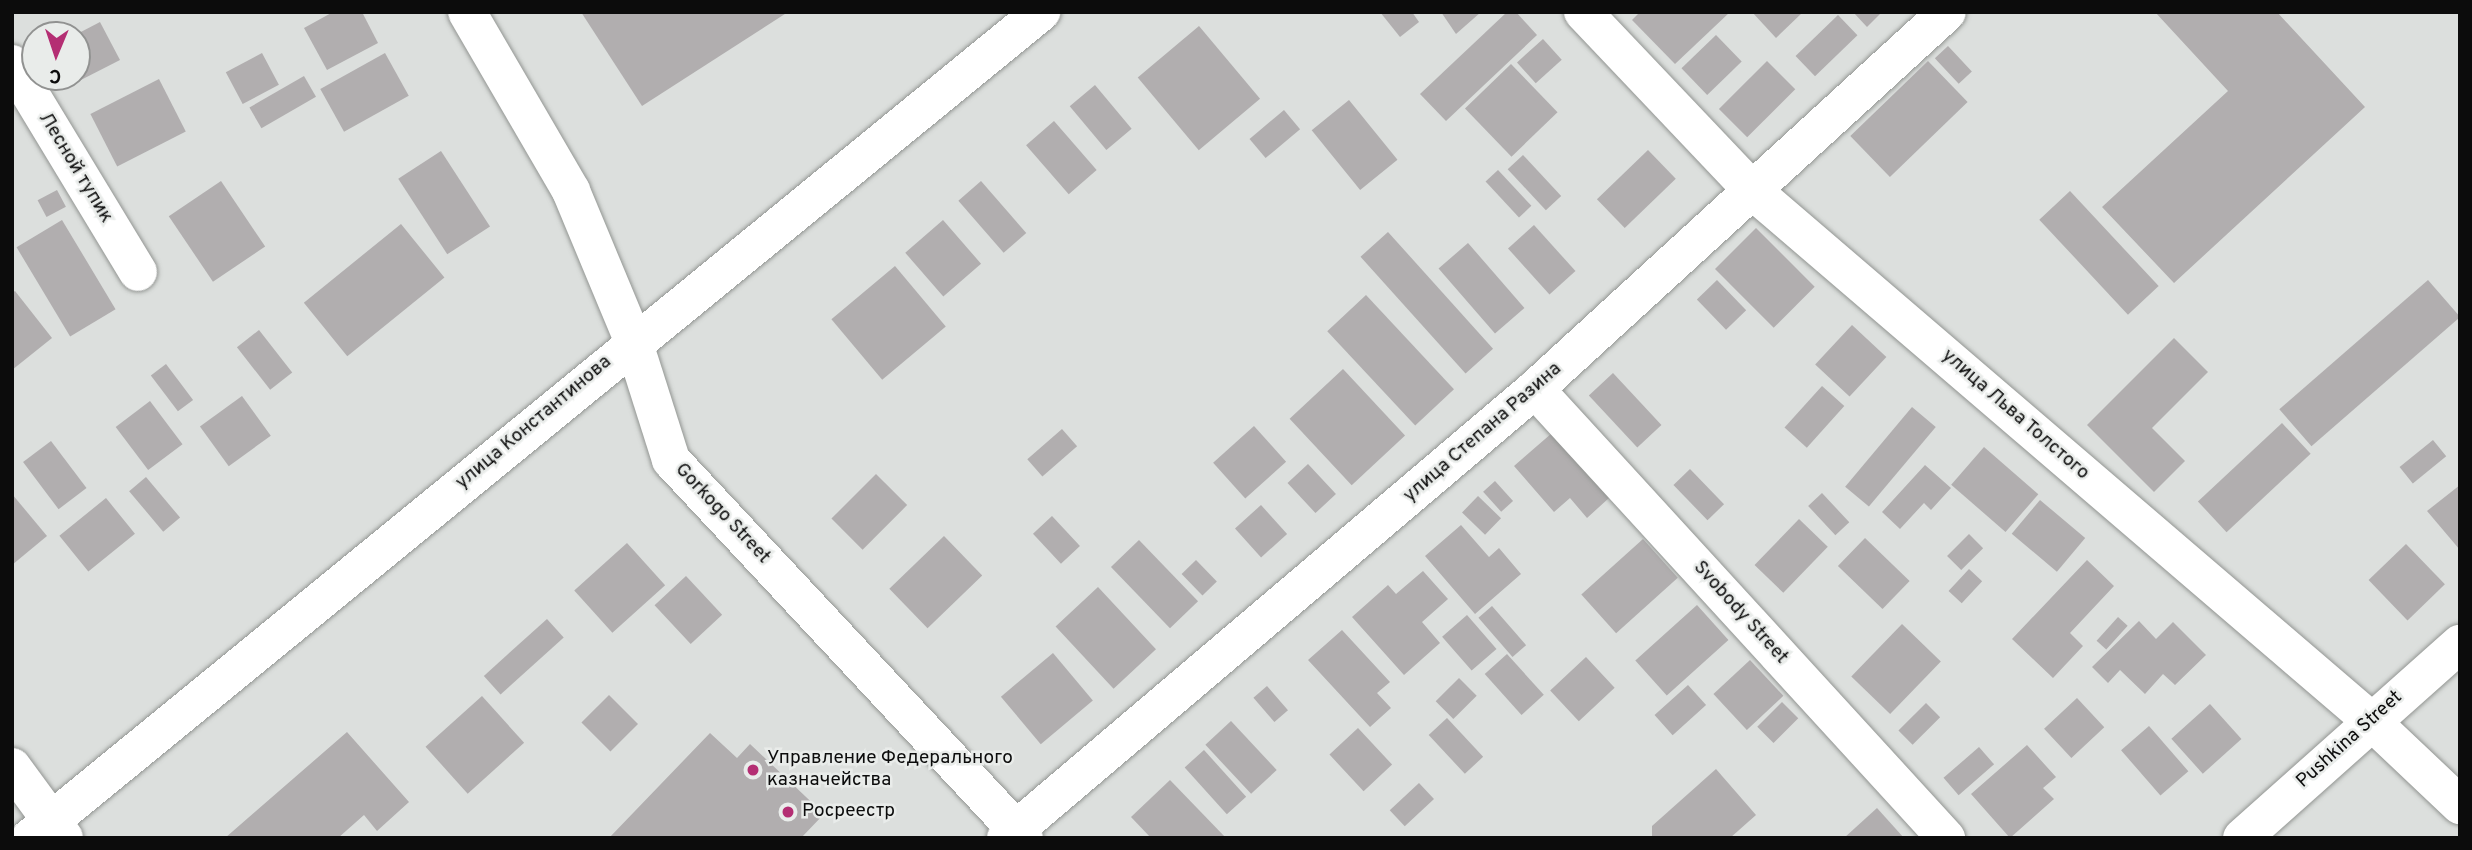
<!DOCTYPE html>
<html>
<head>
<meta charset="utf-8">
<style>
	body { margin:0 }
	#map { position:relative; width:2472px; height:850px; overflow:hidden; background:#dcdfdd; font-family:Overpass,sans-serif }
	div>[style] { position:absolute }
	.building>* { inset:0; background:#b1aeaf; transform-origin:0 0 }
	.roads { filter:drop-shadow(0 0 2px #929592) drop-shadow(0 0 2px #929592) }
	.minor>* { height:38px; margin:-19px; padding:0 19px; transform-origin:19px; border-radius:19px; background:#fff }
	.tertiary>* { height:38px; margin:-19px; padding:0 19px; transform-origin:19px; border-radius:19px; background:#fff }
	.secondary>* { height:38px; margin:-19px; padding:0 19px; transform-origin:19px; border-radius:19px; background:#fff }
	.dots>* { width:19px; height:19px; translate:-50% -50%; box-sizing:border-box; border:4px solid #e9ecea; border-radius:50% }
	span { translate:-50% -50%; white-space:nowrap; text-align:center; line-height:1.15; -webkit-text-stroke:5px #e9ecea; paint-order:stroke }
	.street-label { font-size:19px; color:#0c0c0c }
	.poi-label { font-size:19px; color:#0c0c0c }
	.left { translate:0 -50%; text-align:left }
	.frame { position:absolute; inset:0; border:14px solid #0c0c0c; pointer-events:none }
	.north { position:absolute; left:21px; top:21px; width:70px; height:70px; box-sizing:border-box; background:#e9ecea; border:2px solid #919291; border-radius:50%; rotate:182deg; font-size:19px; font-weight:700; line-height:28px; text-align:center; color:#0c0c0c }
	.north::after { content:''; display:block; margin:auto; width:24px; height:32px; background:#b42e73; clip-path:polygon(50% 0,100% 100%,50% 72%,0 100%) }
</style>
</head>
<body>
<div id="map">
	<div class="building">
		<i style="clip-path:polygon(333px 12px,362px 12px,378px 43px,327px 70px,304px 28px)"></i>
		<i style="clip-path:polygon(581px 12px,788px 12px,642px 106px)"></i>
		<i style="clip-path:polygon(1380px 12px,1412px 12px,1419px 22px,1400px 37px)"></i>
		<i style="clip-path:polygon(1441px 12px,1481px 12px,1456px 34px)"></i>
		<i style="clip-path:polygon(1507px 12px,1516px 12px,1537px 35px,1446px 121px,1420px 94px)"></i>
		<i style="clip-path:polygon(1640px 12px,1730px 12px,1675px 64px,1632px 20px)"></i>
		<i style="clip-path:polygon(1752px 12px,1803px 12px,1776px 38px)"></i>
		<i style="clip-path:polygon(1853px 12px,1882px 12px,1867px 27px)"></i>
		<i style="clip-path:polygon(2155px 12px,2277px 12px,2365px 107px,2174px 283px,2102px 207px,2228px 91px)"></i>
		<i style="left:1838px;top:15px;width:28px;height:59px;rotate:46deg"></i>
		<i style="clip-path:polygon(100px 22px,120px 60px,73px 84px,77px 34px)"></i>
		<i style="left:1199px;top:26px;width:95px;height:80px;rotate:50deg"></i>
		<i style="left:1716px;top:35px;width:37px;height:48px;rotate:46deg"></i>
		<i style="left:1543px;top:39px;width:28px;height:35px;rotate:48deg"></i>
		<i style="left:1948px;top:46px;width:35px;height:18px;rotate:47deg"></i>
		<i style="left:262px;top:53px;width:36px;height:41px;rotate:62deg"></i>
		<i style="left:385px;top:53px;width:49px;height:74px;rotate:61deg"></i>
		<i style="left:1767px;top:61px;width:40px;height:68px;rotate:45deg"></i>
		<i style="left:1928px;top:61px;width:57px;height:108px;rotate:46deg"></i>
		<i style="left:1511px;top:64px;width:67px;height:64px;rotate:46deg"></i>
		<i style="left:304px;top:76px;width:24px;height:63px;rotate:60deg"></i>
		<i style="left:159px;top:79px;width:59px;height:77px;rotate:63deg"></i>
		<i style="left:1095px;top:85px;width:57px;height:33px;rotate:50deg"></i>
		<i style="left:1349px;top:100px;width:77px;height:48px;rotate:51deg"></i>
		<i style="left:1284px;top:110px;width:25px;height:45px;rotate:50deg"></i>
		<i style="left:1054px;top:121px;width:65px;height:37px;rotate:49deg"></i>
		<i style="left:1648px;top:150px;width:40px;height:71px;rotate:46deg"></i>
		<i style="left:441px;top:151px;width:90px;height:51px;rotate:57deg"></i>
		<i style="left:1523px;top:155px;width:56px;height:21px;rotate:47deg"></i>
		<i style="left:1498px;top:170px;width:49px;height:17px;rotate:47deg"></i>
		<i style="left:221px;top:181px;width:79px;height:63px;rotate:56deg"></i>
		<i style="left:981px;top:181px;width:69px;height:30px;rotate:49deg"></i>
		<i style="left:57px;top:190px;width:19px;height:22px;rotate:62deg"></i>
		<i style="left:2070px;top:191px;width:130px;height:42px;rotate:47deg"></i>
		<i style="left:62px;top:220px;width:104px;height:53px;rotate:59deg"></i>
		<i style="left:943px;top:220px;width:58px;height:50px;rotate:49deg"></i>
		<i style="left:401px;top:224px;width:69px;height:125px;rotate:51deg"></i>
		<i style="left:1534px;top:225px;width:62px;height:35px;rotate:48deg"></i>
		<i style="left:1756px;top:228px;width:83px;height:58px;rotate:45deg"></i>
		<i style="left:1388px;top:232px;width:157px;height:37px;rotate:48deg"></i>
		<i style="left:1468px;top:243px;width:86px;height:39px;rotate:49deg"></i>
		<i style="left:895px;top:266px;width:79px;height:83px;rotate:50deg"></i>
		<i style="left:1717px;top:280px;width:42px;height:28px;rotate:46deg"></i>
		<i style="left:2428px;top:280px;width:49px;height:197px;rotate:49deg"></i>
		<i style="clip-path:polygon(15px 291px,52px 338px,12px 370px,12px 293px)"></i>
		<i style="left:1366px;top:295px;width:129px;height:53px;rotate:47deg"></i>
		<i style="left:1852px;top:325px;width:47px;height:54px;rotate:43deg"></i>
		<i style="left:259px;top:330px;width:54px;height:28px;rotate:52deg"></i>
		<i style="clip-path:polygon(2174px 338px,2208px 372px,2152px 428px,2185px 461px,2154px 492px,2087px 425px)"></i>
		<i style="left:166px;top:364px;width:45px;height:19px;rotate:53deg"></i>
		<i style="left:1343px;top:369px;width:91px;height:73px;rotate:47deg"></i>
		<i style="left:1613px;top:373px;width:71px;height:33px;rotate:47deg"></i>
		<i style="left:1822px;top:386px;width:30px;height:56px;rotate:42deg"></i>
		<i style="left:242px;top:396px;width:49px;height:52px;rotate:54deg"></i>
		<i style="left:150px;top:401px;width:54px;height:43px;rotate:53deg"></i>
		<i style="left:1912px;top:407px;width:31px;height:104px;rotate:40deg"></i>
		<i style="left:2282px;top:423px;width:42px;height:115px;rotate:47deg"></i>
		<i style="left:1254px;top:426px;width:48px;height:55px;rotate:48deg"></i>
		<i style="left:1062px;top:429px;width:23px;height:46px;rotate:49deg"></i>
		<i style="clip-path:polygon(1552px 433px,1609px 498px,1587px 518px,1570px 498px,1554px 512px,1514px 466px)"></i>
		<i style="left:2433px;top:440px;width:21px;height:43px;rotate:51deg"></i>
		<i style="left:51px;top:441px;width:59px;height:35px;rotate:53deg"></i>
		<i style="left:1984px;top:447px;width:72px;height:50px;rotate:41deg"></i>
		<i style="left:1308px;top:464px;width:41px;height:28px;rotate:47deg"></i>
		<i style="clip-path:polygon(1925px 465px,1951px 488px,1931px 510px,1924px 503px,1900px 529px,1882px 512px)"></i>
		<i style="left:1690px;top:469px;width:49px;height:23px;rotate:46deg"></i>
		<i style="left:876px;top:474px;width:44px;height:63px;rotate:45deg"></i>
		<i style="left:146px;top:477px;width:53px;height:22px;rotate:50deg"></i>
		<i style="left:1495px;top:481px;width:27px;height:16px;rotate:48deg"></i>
		<i style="clip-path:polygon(2460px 485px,2460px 550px,2427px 511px)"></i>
		<i style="left:1822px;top:493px;width:40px;height:19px;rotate:47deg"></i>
		<i style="clip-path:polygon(12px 494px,47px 536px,12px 565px)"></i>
		<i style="left:1478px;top:496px;width:32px;height:23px;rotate:44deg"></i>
		<i style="left:106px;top:498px;width:46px;height:60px;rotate:51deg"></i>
		<i style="left:2040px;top:500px;width:59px;height:44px;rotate:40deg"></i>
		<i style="left:1261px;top:505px;width:39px;height:35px;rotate:48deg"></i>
		<i style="left:1052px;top:516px;width:41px;height:26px;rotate:47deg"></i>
		<i style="left:1799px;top:519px;width:40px;height:64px;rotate:44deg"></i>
		<i style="clip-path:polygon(1461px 525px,1489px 557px,1499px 548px,1521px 574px,1475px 614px,1425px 556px)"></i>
		<i style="left:1969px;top:534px;width:20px;height:31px;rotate:45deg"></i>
		<i style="left:944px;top:536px;width:55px;height:76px;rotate:46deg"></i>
		<i style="left:1865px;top:538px;width:62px;height:39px;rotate:44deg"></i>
		<i style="left:1643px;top:539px;width:52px;height:83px;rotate:48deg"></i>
		<i style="left:1139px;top:540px;width:85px;height:39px;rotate:46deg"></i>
		<i style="left:627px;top:543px;width:57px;height:71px;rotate:48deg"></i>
		<i style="left:2406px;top:544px;width:56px;height:52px;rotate:46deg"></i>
		<i style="left:1196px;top:560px;width:30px;height:20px;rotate:46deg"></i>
		<i style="clip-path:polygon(2087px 560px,2114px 586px,2070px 633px,2083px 646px,2053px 678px,2012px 639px)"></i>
		<i style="left:1969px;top:569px;width:18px;height:30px;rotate:43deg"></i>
		<i style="clip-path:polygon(1423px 571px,1448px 599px,1422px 622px,1440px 643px,1404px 675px,1352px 617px,1388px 585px,1396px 594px)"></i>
		<i style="left:686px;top:576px;width:53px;height:43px;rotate:47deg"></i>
		<i style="left:1098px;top:587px;width:85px;height:58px;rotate:47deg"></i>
		<i style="left:1697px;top:605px;width:47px;height:83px;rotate:48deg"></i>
		<i style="left:1492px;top:606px;width:52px;height:18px;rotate:49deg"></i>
		<i style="left:1467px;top:615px;width:45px;height:33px;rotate:49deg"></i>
		<i style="left:2118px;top:617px;width:13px;height:32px;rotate:42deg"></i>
		<i style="left:547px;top:619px;width:25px;height:85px;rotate:48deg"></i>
		<i style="clip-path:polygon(2139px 621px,2156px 639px,2173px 622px,2206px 655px,2175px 685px,2163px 674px,2145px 694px,2120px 670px,2108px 683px,2092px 667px)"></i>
		<i style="left:1902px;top:624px;width:54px;height:73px;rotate:44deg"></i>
		<i style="clip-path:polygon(1342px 630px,1390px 682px,1377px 693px,1391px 708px,1370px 727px,1308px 660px)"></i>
		<i style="left:1053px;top:653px;width:62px;height:68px;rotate:50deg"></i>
		<i style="left:1507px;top:654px;width:55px;height:30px;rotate:48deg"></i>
		<i style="left:1586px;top:657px;width:42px;height:49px;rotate:47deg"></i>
		<i style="left:1750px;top:660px;width:49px;height:50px;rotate:47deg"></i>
		<i style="left:1459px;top:678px;width:25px;height:33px;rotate:45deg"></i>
		<i style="left:1688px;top:685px;width:27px;height:45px;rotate:48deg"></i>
		<i style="left:1267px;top:686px;width:32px;height:18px;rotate:49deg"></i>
		<i style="left:609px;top:695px;width:41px;height:39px;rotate:45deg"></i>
		<i style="left:482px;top:696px;width:63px;height:76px;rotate:48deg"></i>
		<i style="left:2077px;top:698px;width:40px;height:45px;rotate:47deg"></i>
		<i style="left:1782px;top:702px;width:23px;height:35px;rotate:45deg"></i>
		<i style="left:1926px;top:703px;width:20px;height:39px;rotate:45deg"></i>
		<i style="left:2210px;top:704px;width:47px;height:52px;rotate:48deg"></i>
		<i style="left:1447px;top:718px;width:53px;height:25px;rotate:47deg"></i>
		<i style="left:1231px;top:721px;width:67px;height:35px;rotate:47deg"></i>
		<i style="left:2149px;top:726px;width:60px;height:37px;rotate:49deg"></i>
		<i style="left:1358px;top:728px;width:50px;height:39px;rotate:47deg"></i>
		<i style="clip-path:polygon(347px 732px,409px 802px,377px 831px,364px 815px,338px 838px,225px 838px)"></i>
		<i style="clip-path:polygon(710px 733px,737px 758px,750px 744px,824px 814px,801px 838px,609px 838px)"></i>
		<i style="clip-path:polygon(2027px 745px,2056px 777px,2043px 788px,2054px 799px,2010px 838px,1971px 794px)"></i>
		<i style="left:1979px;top:747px;width:23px;height:47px;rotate:49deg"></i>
		<i style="left:1204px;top:750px;width:63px;height:26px;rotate:48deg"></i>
		<i style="clip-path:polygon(1716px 769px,1756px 815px,1730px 838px,1652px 838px,1652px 826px)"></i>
		<i style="clip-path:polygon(1170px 780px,1226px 838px,1151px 838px,1131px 817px)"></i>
		<i style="left:1419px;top:783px;width:22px;height:40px;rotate:47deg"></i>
		<i style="clip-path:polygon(1877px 808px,1904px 838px,1844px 838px)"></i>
	</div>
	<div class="roads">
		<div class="minor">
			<i style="left:467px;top:12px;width:207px;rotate:59.8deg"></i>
			<i style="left:571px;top:191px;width:161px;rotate:67.4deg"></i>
			<i style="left:633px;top:340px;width:126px;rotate:72.4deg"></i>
			<i style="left:671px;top:460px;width:517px;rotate:46.96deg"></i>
			<i style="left:1583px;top:12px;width:247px;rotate:46.5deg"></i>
			<i style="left:1753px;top:191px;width:813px;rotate:40.61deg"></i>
			<i style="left:2370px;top:720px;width:124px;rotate:43.4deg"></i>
			<i style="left:12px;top:64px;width:243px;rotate:58.8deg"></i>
			<i style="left:1535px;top:389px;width:609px;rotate:47.53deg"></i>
			<i style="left:12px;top:767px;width:88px;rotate:53.8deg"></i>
			<i style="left:1006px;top:838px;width:694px;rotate:-40.32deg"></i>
			<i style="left:1535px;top:389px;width:558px;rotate:-42.46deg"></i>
		</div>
		<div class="tertiary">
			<i style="left:30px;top:838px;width:1306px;rotate:-39.25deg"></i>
		</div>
		<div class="secondary">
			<i style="left:2242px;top:838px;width:292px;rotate:-41.7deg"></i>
		</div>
	</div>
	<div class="dots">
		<i style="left:753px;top:770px;background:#b42e73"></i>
		<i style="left:788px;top:812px;background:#b42e73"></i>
	</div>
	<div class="street-label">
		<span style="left:75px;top:168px;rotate:59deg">Лесной тупик</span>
		<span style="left:2015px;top:415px;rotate:41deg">улица Льва Толстого</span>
		<span style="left:534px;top:423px;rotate:-40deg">улица Константинова</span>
		<span style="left:1483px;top:433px;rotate:-41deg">улица Степана Разина</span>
		<span style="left:722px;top:514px;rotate:47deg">Gorkogo Street</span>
		<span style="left:1740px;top:613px;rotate:48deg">Svobody Street</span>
		<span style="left:2350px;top:740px;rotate:-42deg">Pushkina Street</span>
	</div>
	<div class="poi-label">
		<span class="left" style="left:767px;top:770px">Управление Федерального<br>казначейства</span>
		<span class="left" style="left:802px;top:812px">Росреестр</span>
	</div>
	<div class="frame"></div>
	<div class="north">С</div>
</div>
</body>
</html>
